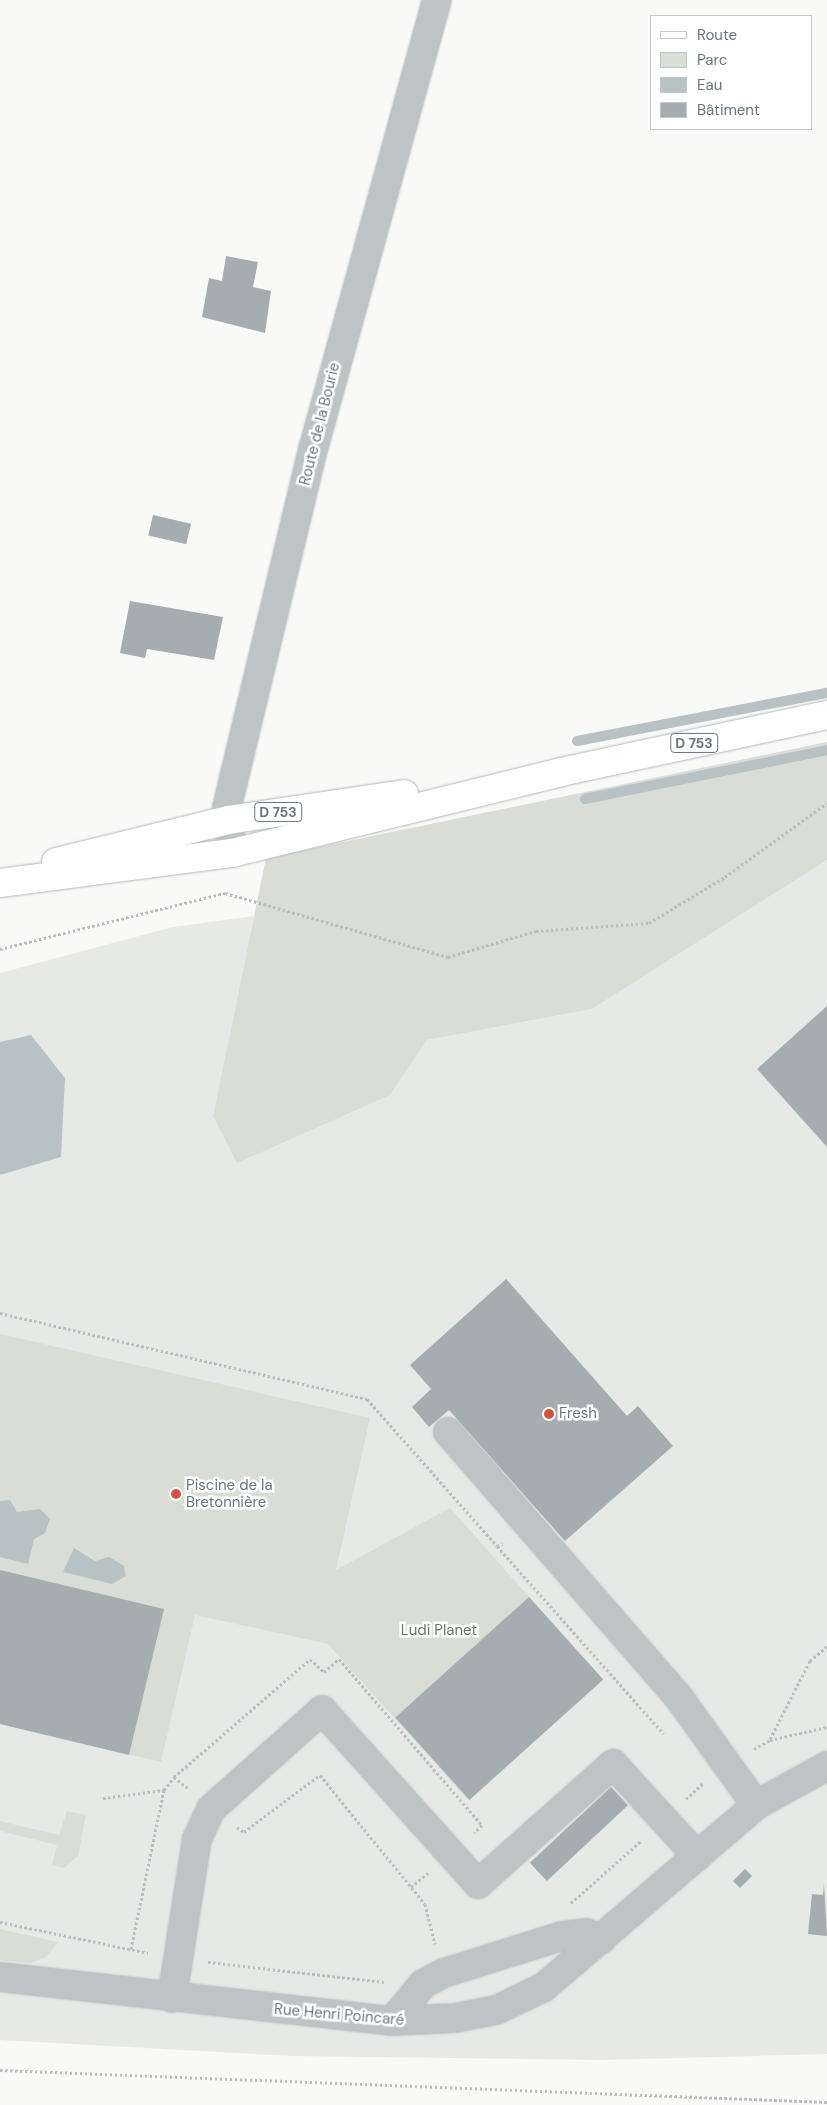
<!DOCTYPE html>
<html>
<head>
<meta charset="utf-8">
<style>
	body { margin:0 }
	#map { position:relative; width:827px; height:2105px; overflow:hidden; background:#f9f9f7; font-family:"DM Sans",sans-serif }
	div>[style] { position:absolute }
	.built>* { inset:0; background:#e7e9e7 }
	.green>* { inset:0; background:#d9ddd6 }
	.water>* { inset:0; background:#b7c2c5 }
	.stream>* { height:10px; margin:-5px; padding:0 5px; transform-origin:5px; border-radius:5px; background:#b7c2c5 }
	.building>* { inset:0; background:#a4aeb1; transform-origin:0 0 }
	.path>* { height:3px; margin-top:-1.5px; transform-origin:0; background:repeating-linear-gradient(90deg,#b9bdbe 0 2.5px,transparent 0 5px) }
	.roads { filter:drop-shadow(0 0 1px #b2b8ba) drop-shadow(0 0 1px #b2b8ba) }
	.minor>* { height:28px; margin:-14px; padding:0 14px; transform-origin:14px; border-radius:14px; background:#bec3c6 }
	.major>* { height:28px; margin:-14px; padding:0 14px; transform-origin:14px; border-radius:14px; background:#fff }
	.dots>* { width:14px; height:14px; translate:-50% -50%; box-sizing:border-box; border:2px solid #fff; border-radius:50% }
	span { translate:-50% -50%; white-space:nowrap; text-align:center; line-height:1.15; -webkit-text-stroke:5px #fff; paint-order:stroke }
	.shield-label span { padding:1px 4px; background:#fff; border:1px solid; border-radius:4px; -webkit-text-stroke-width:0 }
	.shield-label { font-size:14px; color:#66777e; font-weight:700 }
	.street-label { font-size:15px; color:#66777e }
	.poi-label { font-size:15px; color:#66777e }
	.left { translate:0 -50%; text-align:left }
	.park-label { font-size:15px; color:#6a7766 }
	.legend { position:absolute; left:650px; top:15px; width:162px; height:115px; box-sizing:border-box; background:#fff; border:1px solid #c2c9cb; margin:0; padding:6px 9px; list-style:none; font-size:15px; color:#66777e }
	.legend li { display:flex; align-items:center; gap:10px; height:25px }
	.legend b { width:25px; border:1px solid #c2c9cb }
</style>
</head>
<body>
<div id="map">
	<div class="built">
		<i style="clip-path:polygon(827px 860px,827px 2054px,601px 2060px,292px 2056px,0 2040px,0 973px,173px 927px,254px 916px,213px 1116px,390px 1095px,427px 1040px,592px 1009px)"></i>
	</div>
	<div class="green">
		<i style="clip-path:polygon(827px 742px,827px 860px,592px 1009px,427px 1040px,390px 1095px,237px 1163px,213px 1116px,266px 858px)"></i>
		<i style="clip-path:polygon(0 1334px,370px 1418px,336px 1570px,450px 1508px,603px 1680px,468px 1800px,328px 1644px,195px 1615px,161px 1762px,0 1724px)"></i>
		<i style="clip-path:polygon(67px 1811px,86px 1815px,78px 1856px,64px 1868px,52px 1865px,57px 1845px,0 1831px,0 1821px,59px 1835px)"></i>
		<i style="clip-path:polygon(0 1929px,58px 1942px,46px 1957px,30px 1963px,0 1960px)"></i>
	</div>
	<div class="water">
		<i style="clip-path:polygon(31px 1035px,65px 1078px,61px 1157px,0 1175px,0 1042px)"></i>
		<i style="clip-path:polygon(10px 1500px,17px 1512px,40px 1509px,50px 1519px,45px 1533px,34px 1539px,28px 1564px,0 1557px,0 1501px)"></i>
		<i style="clip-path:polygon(74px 1548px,95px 1561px,109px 1557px,124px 1566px,126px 1576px,112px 1584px,63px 1572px)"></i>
	</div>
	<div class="stream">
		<i style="left:577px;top:741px;width:255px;rotate:-10.9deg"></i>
		<i style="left:585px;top:799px;width:247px;rotate:-11.4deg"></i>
	</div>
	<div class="building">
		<i style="clip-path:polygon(226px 256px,258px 262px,253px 287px,271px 291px,265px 333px,202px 317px,209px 278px,222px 281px)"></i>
		<i style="left:153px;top:515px;width:39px;height:21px;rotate:13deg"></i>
		<i style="clip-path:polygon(130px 601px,223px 617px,214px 660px,147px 649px,145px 658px,120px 653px)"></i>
		<i style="clip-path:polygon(827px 1006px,827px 1147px,757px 1069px)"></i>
		<i style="clip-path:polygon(506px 1279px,627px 1416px,638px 1406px,673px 1446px,565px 1541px,449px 1410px,429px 1427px,412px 1407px,431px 1389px,410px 1365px)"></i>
		<i style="clip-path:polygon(0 1570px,164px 1609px,129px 1755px,0 1724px)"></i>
		<i style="left:529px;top:1597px;width:111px;height:180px;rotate:48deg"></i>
		<i style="left:611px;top:1787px;width:25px;height:111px;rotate:47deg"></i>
		<i style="left:745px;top:1869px;width:10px;height:17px;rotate:45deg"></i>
		<i style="clip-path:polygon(824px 1883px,827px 1936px,808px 1934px,812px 1894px,823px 1895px)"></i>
	</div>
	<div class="path">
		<i style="left:0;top:949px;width:232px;rotate:-14deg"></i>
		<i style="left:225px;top:893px;width:232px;rotate:16deg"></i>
		<i style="left:448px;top:957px;width:92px;rotate:-16.5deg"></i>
		<i style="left:536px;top:931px;width:113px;rotate:-4deg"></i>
		<i style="left:649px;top:923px;width:89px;rotate:-31.2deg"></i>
		<i style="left:725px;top:877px;width:126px;rotate:-36deg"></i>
		<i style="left:0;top:1313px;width:377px;rotate:13.2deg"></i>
		<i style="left:367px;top:1399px;width:196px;rotate:48.5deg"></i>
		<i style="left:497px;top:1546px;width:6px;rotate:-18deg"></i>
		<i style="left:497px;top:1546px;width:251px;rotate:48.4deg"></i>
		<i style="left:770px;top:1739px;width:88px;rotate:-62.9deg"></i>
		<i style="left:810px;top:1661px;width:23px;rotate:-41deg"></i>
		<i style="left:754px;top:1749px;width:18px;rotate:-29deg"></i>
		<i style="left:770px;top:1740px;width:58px;rotate:-12.8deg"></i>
		<i style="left:174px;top:1777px;width:180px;rotate:-40.9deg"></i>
		<i style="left:310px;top:1659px;width:19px;rotate:43deg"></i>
		<i style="left:324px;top:1672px;width:20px;rotate:-41deg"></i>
		<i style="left:339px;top:1659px;width:219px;rotate:49.3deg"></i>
		<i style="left:482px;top:1825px;width:11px;rotate:135deg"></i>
		<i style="left:103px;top:1798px;width:62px;rotate:-7.5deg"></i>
		<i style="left:686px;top:1799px;width:23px;rotate:-43deg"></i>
		<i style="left:237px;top:1827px;width:9px;rotate:36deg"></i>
		<i style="left:244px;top:1832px;width:95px;rotate:-36.9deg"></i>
		<i style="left:320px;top:1775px;width:166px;rotate:50.9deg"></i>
		<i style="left:425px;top:1904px;width:41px;rotate:76deg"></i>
		<i style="left:411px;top:1887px;width:22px;rotate:-39deg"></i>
		<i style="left:571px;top:1903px;width:94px;rotate:-41.5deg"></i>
		<i style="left:0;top:1922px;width:151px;rotate:11.8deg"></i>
		<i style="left:131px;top:1949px;width:162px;rotate:-78.3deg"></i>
		<i style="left:164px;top:1790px;width:16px;rotate:-52deg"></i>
		<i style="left:174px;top:1777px;width:19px;rotate:39deg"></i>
		<i style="left:208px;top:1962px;width:177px;rotate:6.5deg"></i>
		<i style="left:0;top:2070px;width:828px;rotate:2.22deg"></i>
	</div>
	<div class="roads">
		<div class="minor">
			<i style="left:232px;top:853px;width:46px;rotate:-96.2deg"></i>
			<i style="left:227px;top:807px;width:371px;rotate:-76.5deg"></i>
			<i style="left:314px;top:446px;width:463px;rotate:-74.6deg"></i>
			<i style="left:448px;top:1432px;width:349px;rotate:49deg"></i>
			<i style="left:677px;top:1695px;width:135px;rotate:54.3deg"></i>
			<i style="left:0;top:1977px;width:394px;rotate:6.4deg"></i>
			<i style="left:392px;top:2021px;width:63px;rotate:-2.7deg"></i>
			<i style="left:455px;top:2018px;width:42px;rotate:-11deg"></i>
			<i style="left:496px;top:2010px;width:53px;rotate:-25.6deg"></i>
			<i style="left:544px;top:1987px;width:279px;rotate:-40.6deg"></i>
			<i style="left:756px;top:1805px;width:81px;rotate:-28.8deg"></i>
			<i style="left:172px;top:1998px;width:161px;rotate:-81.1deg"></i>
			<i style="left:197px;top:1839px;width:33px;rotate:-65deg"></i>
			<i style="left:211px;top:1809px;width:149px;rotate:-41.7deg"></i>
			<i style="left:322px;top:1710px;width:234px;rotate:48.1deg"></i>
			<i style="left:478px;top:1884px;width:181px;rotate:-41.6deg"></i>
			<i style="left:613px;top:1764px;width:125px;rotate:47.6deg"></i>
			<i style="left:392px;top:2021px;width:48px;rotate:-50deg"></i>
			<i style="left:423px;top:1984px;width:24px;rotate:-28deg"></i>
			<i style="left:444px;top:1973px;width:124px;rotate:-17.4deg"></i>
			<i style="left:562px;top:1936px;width:24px;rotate:-7deg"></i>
			<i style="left:586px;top:1933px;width:17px;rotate:21deg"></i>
		</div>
		<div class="major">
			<i style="left:56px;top:862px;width:177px;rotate:-13.7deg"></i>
			<i style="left:228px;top:820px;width:178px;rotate:-8.4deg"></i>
			<i style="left:0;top:883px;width:234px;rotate:-7.4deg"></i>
			<i style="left:232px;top:853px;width:339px;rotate:-13.8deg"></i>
			<i style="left:561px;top:772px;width:272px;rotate:-12.1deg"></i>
		</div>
	</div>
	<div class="dots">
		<i style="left:549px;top:1414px;background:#d05340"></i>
		<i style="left:176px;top:1494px;background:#d05340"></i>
	</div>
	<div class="shield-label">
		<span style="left:694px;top:743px">D 753</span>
		<span style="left:278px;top:812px">D 753</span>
	</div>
	<div class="street-label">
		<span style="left:320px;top:424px;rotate:-76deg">Route de la Bourie</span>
		<span style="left:339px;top:2015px;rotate:5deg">Rue Henri Poincaré</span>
	</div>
	<div class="poi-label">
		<span class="left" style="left:559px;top:1414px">Fresh</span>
		<span class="left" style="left:186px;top:1494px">Piscine de la<br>Bretonnière</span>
	</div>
	<div class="park-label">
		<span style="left:439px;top:1631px">Ludi Planet</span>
	</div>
	<ul class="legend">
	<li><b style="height:6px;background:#fff"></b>Route</li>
	<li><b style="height:14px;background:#d9ddd6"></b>Parc</li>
	<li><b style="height:14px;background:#b7c2c5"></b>Eau</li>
	<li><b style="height:14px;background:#a4aeb1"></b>Bâtiment</li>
	</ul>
</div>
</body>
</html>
